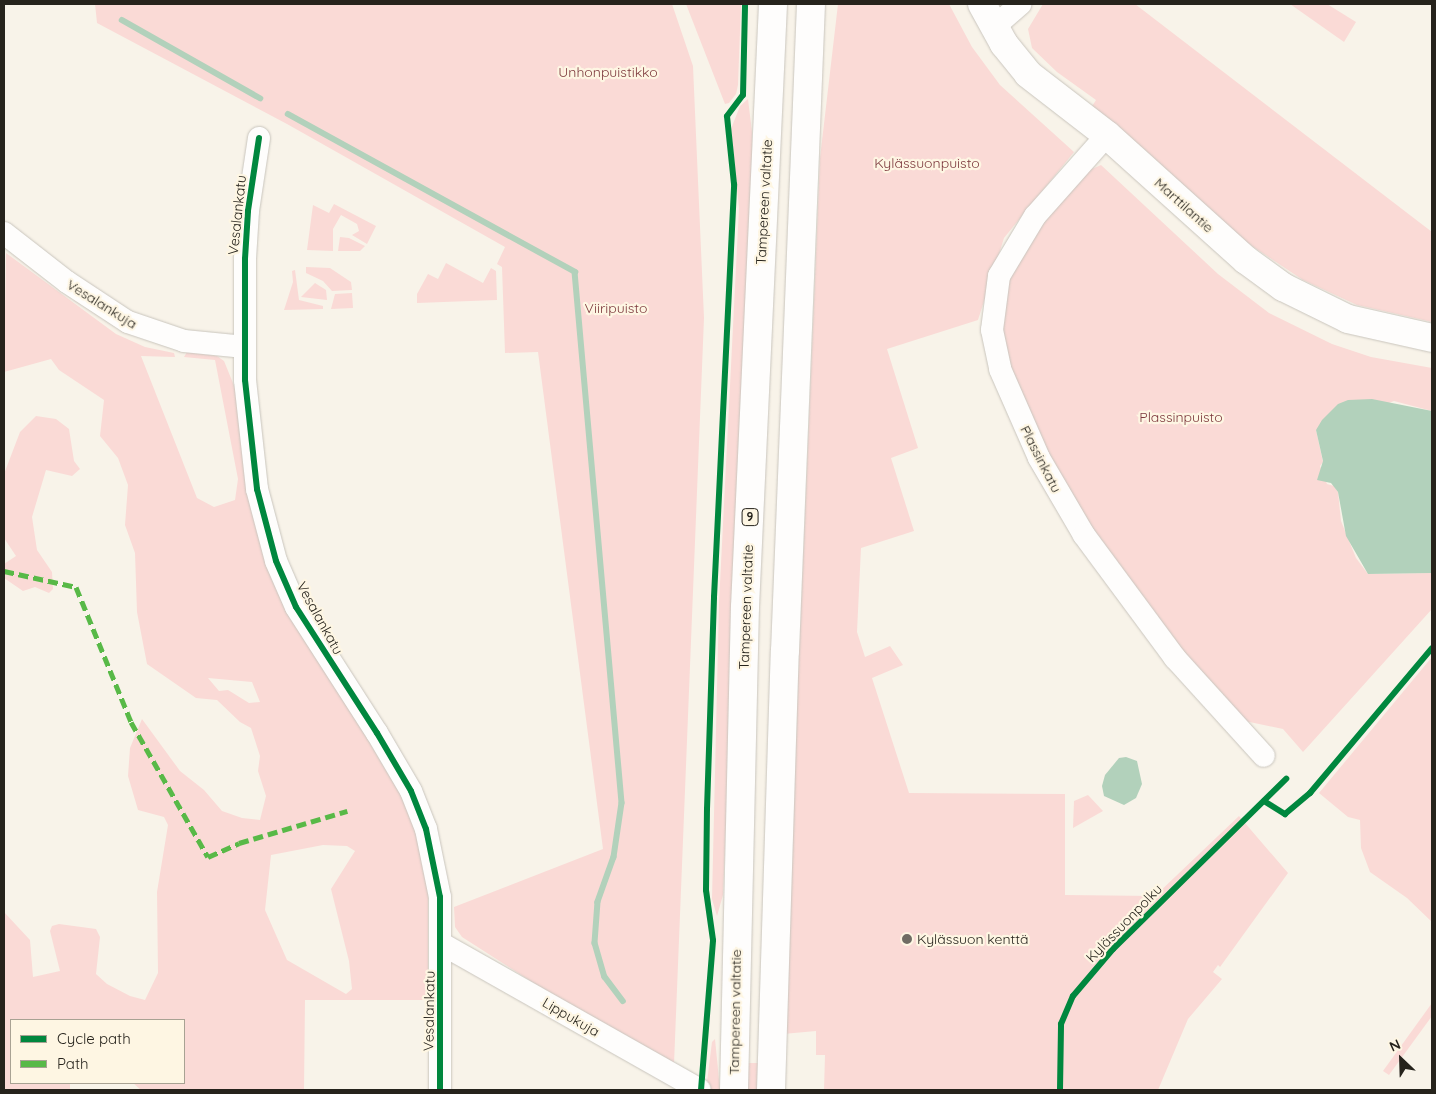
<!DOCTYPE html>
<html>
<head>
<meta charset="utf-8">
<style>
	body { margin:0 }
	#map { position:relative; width:1436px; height:1094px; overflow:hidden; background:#f8f3e9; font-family:Quicksand,sans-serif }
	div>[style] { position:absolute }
	.green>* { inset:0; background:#fadad6; transform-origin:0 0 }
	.water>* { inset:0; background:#b2d1bb }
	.stream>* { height:5.5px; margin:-2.75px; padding:0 2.75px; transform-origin:2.75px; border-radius:2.75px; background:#b2d1bb }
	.roads { filter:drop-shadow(0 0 1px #c9c5bd) drop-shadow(0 0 1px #c9c5bd) }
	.street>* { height:22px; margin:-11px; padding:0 11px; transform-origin:11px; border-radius:11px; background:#fefdfc }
	.secondary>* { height:28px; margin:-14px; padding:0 14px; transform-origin:14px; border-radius:14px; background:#fefdfc }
	.highway>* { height:28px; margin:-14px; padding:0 14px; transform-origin:14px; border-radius:14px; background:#fefdfc }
	.quiet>* { height:5px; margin-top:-2.5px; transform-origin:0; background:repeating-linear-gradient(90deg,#58b947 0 10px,transparent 0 15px) }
	.cycleway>* { height:6px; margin:-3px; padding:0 3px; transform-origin:3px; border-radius:3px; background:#00873e }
	.dots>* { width:14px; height:14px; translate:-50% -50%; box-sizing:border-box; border:2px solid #fef6e3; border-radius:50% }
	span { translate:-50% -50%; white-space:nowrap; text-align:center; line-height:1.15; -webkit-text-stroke:4.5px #fef6e3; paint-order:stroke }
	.shield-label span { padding:1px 4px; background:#fef6e3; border:1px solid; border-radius:4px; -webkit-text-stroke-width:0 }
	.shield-label { font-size:12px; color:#26231c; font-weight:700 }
	.park-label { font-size:14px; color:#7d393d }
	.street-label { font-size:14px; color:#26231c }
	.poi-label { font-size:14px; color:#26231c }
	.left { translate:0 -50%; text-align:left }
	.frame { position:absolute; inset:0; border:5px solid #26231c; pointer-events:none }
	.legend { position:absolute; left:10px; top:1019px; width:175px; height:65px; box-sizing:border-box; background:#fef6e3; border:1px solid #a8a293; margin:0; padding:6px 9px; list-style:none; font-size:15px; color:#26231c }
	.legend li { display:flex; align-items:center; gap:10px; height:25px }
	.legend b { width:25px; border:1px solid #a8a293 }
	.north { position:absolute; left:1376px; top:1034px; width:50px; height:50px; -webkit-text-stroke:4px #fef6e3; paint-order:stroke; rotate:336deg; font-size:14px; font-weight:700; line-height:20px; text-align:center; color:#26231c }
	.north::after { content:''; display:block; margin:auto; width:18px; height:22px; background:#26231c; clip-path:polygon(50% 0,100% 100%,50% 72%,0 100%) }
</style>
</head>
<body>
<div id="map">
	<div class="green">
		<i style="clip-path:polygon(95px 4px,672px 4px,693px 66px,704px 318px,674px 1064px,610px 1032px,462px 937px,455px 927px,454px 907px,603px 849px,538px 352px,505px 353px,502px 267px,497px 264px,505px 247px,287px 124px,97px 23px)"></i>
		<i style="clip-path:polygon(686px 4px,741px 4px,738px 85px,736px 94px,729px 103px,725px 104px)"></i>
		<i style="clip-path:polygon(838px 4px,949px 4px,972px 47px,1000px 85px,1074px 152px,1004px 238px,978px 320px,887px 349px,918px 448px,891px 458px,914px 531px,861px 548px,857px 632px,865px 657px,890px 646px,903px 665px,872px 678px,909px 793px,1065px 794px,1065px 895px,1155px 896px,1239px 816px,1288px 873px,1220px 967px,1218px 965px,1213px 972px,1222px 979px,1188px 1019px,1158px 1090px,824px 1090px,825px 1055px,816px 1055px,816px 1031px,783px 1034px,820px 158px)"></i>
		<i style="clip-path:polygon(1043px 4px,1135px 4px,1432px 232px,1432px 322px,1357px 305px,1303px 280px,1246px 242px,1145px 150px,1091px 108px,1096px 100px,1057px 72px,1032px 48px,1028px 29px)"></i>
		<i style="clip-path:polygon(1290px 4px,1327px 4px,1356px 22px,1344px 42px)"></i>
		<i style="clip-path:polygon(748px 99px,752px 132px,753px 187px,723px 895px,717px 916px,712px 899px,719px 603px,739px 208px,731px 129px,740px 106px)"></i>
		<i style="clip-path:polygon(1101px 165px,1218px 274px,1269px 313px,1332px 344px,1371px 357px,1432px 368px,1432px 411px,1394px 401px,1316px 430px,1323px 462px,1320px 466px,1327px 484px,1334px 486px,1338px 492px,1341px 521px,1356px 558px,1368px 574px,1432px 573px,1432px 609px,1303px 752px,1283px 729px,1245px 721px,1195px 668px,1089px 527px,1050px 461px,1009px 374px,1000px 330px,1013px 260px,1085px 172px)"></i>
		<i style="clip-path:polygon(334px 204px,376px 226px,367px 244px,352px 235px,359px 231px,357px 224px,341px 215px,333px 229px,333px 251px,307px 250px,313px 205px,329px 213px)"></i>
		<i style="clip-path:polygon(340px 237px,349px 238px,365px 246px,360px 251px,338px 251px)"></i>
		<i style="clip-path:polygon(evenodd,6px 253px,116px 334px,145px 347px,174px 353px,175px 357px,141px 356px,197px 498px,214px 507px,235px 500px,238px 479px,215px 360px,184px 357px,187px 352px,217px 356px,224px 361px,235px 388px,281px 593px,400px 794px,416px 829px,428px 890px,428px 1000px,305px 1000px,304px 1090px,141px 1090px,133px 1083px,184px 1083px,184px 1020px,11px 1020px,11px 1083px,70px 1083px,70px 1090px,4px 1090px,4px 912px,30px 940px,33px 977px,60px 971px,50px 931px,52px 926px,59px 924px,96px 929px,100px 937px,96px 974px,107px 984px,130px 996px,145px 1000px,158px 973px,157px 892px,168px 825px,164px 817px,138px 810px,128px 776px,130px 748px,142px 719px,180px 771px,204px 790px,222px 811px,242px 818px,260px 820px,266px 796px,258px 771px,260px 756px,251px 728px,240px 722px,217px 700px,196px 698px,147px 664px,137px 612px,135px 553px,125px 525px,128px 485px,118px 458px,100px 436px,104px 400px,59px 370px,51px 359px,4px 372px,6px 253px,208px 678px,252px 682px,260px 702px,249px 703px,228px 690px,219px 691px,208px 678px,6px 253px,323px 845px,347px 846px,355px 851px,331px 889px,349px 961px,352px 989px,346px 994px,287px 960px,265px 910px,271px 855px,323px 845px)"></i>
		<i style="clip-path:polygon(446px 263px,483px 283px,491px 268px,496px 271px,497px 300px,417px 303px,417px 294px,428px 274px,438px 279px)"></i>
		<i style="clip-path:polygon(306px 267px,330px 268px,351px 282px,352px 290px,332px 291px,323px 281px,306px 273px)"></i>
		<i style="clip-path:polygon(295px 270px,299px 300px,323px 306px,323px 309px,284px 310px,293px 282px,292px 271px)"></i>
		<i style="clip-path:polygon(315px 283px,326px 290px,327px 300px,301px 297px)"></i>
		<i style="clip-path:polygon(352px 293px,353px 308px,331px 309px,335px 294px)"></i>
		<i style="clip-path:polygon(36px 416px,56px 419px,69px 429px,74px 461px,80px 469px,72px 476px,46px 470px,32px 517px,37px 550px,52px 572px,53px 589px,49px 593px,35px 587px,23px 591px,4px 578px,4px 564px,16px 556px,4px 538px,4px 474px,20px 432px)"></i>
		<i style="clip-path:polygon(1432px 657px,1432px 922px,1407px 898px,1370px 872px,1361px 848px,1360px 820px,1348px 817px,1319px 793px)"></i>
		<i style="clip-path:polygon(1088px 795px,1103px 811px,1073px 828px,1074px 801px)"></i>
		<i style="clip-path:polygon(1432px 1003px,1432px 1016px,1389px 1075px,1383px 1071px)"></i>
		<i style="clip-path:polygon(715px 1039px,720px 1090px,706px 1090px,712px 1042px)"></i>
		<i style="left:744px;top:1063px;width:15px;height:27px"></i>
	</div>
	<div class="water">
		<i style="clip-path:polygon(1372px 399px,1432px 411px,1432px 573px,1368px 574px,1346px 536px,1338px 492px,1331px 483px,1317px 480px,1323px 461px,1316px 430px,1322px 420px,1338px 404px,1348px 400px)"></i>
		<i style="clip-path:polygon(1126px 757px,1137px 761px,1142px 784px,1136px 798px,1124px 805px,1104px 796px,1102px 786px,1105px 775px,1119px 758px)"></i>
	</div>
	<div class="stream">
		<i style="left:122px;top:20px;width:159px;rotate:29.5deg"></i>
		<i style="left:288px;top:114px;width:328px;rotate:28.8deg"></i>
		<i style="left:575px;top:272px;width:533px;rotate:84.94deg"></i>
		<i style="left:622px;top:803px;width:55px;rotate:98.4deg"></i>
		<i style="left:614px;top:857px;width:48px;rotate:109.6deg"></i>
		<i style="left:598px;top:902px;width:41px;rotate:94.2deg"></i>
		<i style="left:595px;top:943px;width:35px;rotate:74deg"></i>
		<i style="left:605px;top:977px;width:30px;rotate:53deg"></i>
	</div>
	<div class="roads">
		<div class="street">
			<i style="left:994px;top:27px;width:35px;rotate:-41deg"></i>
			<i style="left:1107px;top:135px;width:108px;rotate:131.6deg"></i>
			<i style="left:1035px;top:216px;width:70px;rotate:121deg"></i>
			<i style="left:999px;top:276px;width:54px;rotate:97.4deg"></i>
			<i style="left:992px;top:330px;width:40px;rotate:78deg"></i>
			<i style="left:1000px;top:369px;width:97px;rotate:66.3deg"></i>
			<i style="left:1039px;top:458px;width:89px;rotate:59.7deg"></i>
			<i style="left:1084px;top:535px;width:153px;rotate:53.5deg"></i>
			<i style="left:1175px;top:658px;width:132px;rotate:47.8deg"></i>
			<i style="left:259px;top:138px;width:74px;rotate:98.6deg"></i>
			<i style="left:248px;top:211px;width:48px;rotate:93.6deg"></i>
			<i style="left:245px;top:259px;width:121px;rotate:90deg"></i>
			<i style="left:245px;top:380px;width:110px;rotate:83.7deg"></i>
			<i style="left:257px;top:489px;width:74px;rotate:75.2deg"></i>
			<i style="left:276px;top:561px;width:50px;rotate:66.5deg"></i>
			<i style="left:296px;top:607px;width:150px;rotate:57.3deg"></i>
			<i style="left:377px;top:733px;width:67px;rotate:59.6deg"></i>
			<i style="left:411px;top:791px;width:41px;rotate:68.5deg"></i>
			<i style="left:426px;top:829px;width:69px;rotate:78.4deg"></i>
			<i style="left:440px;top:897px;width:193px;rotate:90deg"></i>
			<i style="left:4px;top:233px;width:80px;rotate:37.9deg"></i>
			<i style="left:67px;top:282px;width:73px;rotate:33.3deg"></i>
			<i style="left:128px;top:322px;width:59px;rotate:18.7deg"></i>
			<i style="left:184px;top:341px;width:61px;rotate:5.6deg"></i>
			<i style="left:442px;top:944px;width:296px;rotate:29.5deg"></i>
		</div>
		<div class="secondary">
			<i style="left:982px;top:4px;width:46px;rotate:61.2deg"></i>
			<i style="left:1004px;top:44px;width:38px;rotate:51deg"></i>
			<i style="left:1028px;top:74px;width:100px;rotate:37.7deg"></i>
			<i style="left:1107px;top:135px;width:187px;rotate:42deg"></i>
			<i style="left:1246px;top:260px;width:46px;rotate:36.1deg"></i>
			<i style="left:1283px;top:287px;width:72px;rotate:26.2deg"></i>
			<i style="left:1348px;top:319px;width:86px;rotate:12.7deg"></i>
		</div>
		<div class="highway">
			<i style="left:734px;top:1090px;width:483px;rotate:-88.7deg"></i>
			<i style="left:745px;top:607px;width:604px;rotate:-87.34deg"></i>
			<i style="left:771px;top:1090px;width:439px;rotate:-88.2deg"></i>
			<i style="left:785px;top:651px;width:648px;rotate:-87.7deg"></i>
		</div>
	</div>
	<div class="quiet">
		<i style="left:4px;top:571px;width:74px;rotate:12.5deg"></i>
		<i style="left:76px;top:587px;width:146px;rotate:67.8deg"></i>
		<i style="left:131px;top:722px;width:155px;rotate:60.3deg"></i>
		<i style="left:208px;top:857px;width:34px;rotate:-24deg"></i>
		<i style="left:239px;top:843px;width:113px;rotate:-16.5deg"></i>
	</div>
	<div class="cycleway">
		<i style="left:259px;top:138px;width:74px;rotate:98.6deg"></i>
		<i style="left:248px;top:211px;width:48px;rotate:93.6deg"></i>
		<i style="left:245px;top:259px;width:121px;rotate:90deg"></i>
		<i style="left:245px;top:380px;width:110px;rotate:83.7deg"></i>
		<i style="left:257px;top:489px;width:74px;rotate:75.2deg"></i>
		<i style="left:276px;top:561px;width:50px;rotate:66.5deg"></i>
		<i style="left:296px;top:607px;width:150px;rotate:57.3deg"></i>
		<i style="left:377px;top:733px;width:67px;rotate:59.6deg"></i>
		<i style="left:411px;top:791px;width:41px;rotate:68.5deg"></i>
		<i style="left:426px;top:829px;width:69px;rotate:78.4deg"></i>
		<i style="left:440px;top:897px;width:193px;rotate:90deg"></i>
		<i style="left:1264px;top:801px;width:25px;rotate:32deg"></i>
		<i style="left:1285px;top:814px;width:33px;rotate:-40deg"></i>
		<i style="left:1310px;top:793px;width:189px;rotate:-49.9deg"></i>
		<i style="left:701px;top:1090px;width:150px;rotate:-85.4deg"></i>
		<i style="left:713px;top:940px;width:50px;rotate:-98deg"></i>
		<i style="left:706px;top:890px;width:81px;rotate:-89.3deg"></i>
		<i style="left:707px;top:809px;width:212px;rotate:-88.1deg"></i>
		<i style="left:714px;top:597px;width:413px;rotate:-87.2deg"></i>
		<i style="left:734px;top:184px;width:68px;rotate:-95.9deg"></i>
		<i style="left:727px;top:116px;width:26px;rotate:-53deg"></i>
		<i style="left:743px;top:95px;width:91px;rotate:-88.7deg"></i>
		<i style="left:1060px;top:1090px;width:66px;rotate:-89.1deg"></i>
		<i style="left:1061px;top:1024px;width:30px;rotate:-67deg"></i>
		<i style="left:1073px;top:996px;width:62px;rotate:-49.6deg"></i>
		<i style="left:1113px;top:949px;width:243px;rotate:-44.5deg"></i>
	</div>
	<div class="dots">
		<i style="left:907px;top:939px;background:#706c64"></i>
	</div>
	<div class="shield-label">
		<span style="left:750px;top:517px">9</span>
	</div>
	<div class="park-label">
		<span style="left:608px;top:72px">Unhonpuistikko</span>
		<span style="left:927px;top:163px">Kylässuonpuisto</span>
		<span style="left:616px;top:308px">Viiripuisto</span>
		<span style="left:1181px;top:417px">Plassinpuisto</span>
	</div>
	<div class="street-label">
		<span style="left:764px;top:202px;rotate:-87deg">Tampereen valtatie</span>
		<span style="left:1184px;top:205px;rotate:42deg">Marttilantie</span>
		<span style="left:237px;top:215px;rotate:-84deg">Vesalankatu</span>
		<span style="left:102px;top:304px;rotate:32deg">Vesalankuja</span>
		<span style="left:1041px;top:459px;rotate:63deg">Plassinkatu</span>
		<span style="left:746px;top:607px;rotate:-88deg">Tampereen valtatie</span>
		<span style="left:320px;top:618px;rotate:61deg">Vesalankatu</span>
		<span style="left:1124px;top:923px;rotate:-46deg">Kylässuonpolku</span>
		<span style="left:429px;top:1011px;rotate:-89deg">Vesalankatu</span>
		<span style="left:735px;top:1012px;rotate:-89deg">Tampereen valtatie</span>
		<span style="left:571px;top:1017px;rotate:30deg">Lippukuja</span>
	</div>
	<div class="poi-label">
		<span class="left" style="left:917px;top:939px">Kylässuon kenttä</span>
	</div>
	<div class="frame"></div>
	<ul class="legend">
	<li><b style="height:6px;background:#00873e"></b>Cycle path</li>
	<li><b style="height:6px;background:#58b947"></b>Path</li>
	</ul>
	<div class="north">N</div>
</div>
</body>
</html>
